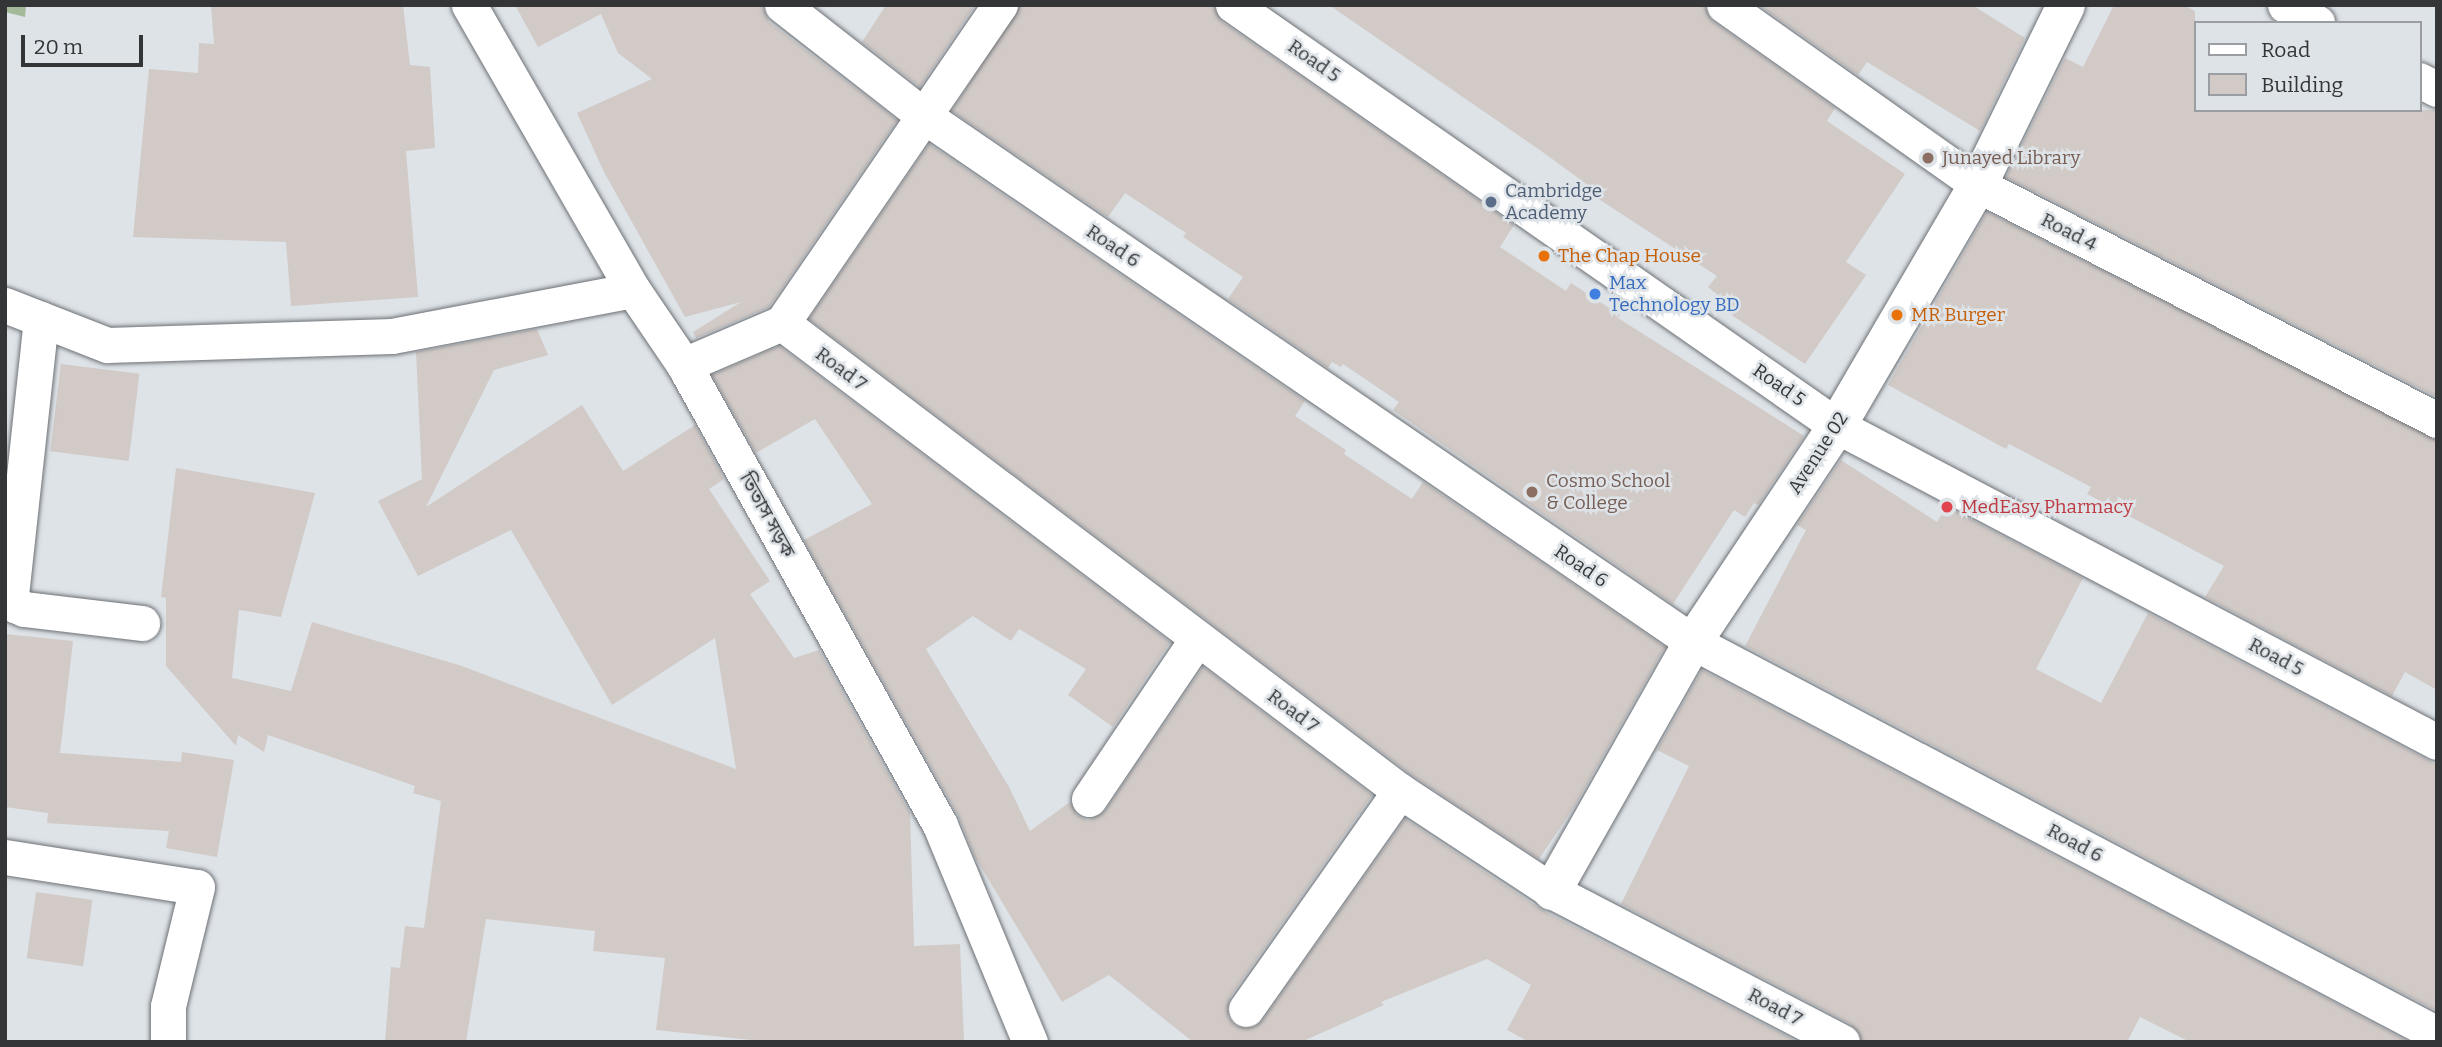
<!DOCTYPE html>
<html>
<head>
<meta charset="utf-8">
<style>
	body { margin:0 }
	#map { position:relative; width:2442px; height:1047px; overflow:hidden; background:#dee3e8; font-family:Bitter,"Noto Sans Bengali",serif }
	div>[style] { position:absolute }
	.green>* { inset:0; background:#a4b999 }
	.building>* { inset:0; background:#d1cac7; transform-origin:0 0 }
	.roads { filter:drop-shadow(0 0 2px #6d7175) drop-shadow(0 0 2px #6d7175) }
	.street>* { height:35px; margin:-17.5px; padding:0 17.5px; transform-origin:17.5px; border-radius:17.5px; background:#fff }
	.secondary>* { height:38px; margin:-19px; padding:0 19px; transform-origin:19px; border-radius:19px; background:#fff }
	.dots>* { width:19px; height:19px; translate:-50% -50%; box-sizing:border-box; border:4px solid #dee3e8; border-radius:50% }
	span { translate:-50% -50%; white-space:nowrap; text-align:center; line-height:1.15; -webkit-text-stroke:5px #dee3e8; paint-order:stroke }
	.street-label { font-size:19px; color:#333537 }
	.education-label { font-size:19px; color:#785e54 }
	.left { translate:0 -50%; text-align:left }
	.service-label { font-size:19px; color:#4e5e75 }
	.food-label { font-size:19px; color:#c56008 }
	.shop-label { font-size:19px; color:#366cbe }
	.health-label { font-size:19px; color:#be3a42 }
	.frame { position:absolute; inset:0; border:7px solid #333537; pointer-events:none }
	.legend { position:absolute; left:2194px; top:21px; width:228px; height:91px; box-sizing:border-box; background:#dee3e8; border:2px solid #9a9da1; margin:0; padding:9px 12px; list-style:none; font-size:21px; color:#333537 }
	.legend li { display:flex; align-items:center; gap:14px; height:35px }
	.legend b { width:35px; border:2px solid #9a9da1 }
	.scale { position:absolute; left:21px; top:35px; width:122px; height:32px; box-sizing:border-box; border:4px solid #333537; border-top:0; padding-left:9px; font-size:21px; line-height:24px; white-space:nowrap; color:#333537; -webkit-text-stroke:5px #dee3e8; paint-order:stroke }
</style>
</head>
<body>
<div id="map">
	<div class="green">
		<i style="clip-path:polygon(5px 5px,26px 5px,25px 17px,5px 12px)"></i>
	</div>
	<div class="building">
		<i style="clip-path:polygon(211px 5px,403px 5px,410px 65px,430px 67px,435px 148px,406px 151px,418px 297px,291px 306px,286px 242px,133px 237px,149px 69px,198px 73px,199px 43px,214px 44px)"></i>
		<i style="clip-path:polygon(515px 5px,762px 5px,769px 22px,897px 120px,769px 307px,696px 338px,693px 332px,741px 302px,685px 317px,604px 172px,577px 113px,652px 79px,618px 53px,601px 14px,538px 47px)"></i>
		<i style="clip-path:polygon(886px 5px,975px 5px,920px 87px,862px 42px)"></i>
		<i style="clip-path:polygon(1020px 5px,1213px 5px,1222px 22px,1514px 225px,1500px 247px,1566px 291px,1571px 283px,1620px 315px,1618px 318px,1804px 436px,1758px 505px,1754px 503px,1745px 517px,1734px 510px,1673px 604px,1393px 410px,1399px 402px,1343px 364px,1341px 367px,1332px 362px,1328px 368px,1228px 299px,1243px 277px,1183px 237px,1186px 233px,1125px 193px,1108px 217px,952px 111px)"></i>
		<i style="clip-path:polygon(1329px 5px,1704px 5px,1712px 21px,1835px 108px,1827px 121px,1905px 174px,1846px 262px,1866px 275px,1805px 364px,1730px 314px,1734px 308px,1708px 287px,1717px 276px,1597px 198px,1600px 194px,1544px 153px)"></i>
		<i style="clip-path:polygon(1759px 5px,1972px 5px,2025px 38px,1980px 131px,1867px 62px,1858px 75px)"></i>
		<i style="clip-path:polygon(2114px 5px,2183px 5px,2195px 11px,2195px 110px,2437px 110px,2437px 397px,2006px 177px,2065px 58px,2083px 67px)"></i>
		<i style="clip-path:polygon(929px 144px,1305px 401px,1295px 416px,1346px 450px,1344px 454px,1412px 499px,1423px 482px,1665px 647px,1574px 807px,1539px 859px,1412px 775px,809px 319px)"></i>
		<i style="clip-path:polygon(1987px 212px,2437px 440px,2437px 690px,2405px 672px,2392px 696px,2205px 597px,2224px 566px,2087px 494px,2091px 487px,2009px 444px,2006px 449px,1888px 385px)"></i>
		<i style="clip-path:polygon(537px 329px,548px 355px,494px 370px,426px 507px,582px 405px,623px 471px,695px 425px,724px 479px,709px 489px,770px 581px,750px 594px,794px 658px,819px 650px,910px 813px,914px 946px,960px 944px,964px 1042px,770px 1042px,656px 1030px,665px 958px,593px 951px,595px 931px,486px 919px,466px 1042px,385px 1042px,391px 967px,400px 968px,405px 926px,424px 928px,441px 801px,413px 793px,415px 786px,268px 735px,264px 752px,238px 735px,236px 746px,166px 666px,166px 598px,161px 597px,176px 468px,315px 493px,281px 617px,239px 610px,232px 678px,291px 691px,312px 622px,459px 665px,736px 769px,715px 638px,612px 705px,511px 530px,418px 576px,378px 501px,422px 479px,416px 352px)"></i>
		<i style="clip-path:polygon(779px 346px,1170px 642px,1113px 727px,1068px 695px,1086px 669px,1019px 629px,1011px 641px,973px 616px,926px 649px,1009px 787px,1030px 831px,1070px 802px,1077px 815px,1088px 821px,1105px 811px,1203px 667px,1372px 795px,1230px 997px,1228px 1017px,1235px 1026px,1254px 1027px,1262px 1021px,1405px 819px,1542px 910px,1798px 1042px,1529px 1042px,1507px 1030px,1531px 985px,1487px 959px,1381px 1002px,1384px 1005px,1301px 1042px,1193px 1042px,1109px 975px,1062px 1002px,975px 857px,958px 815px,804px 540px,872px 504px,815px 419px,756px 453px,712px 375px)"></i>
		<i style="left:61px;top:364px;width:79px;height:88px;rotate:7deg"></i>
		<i style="clip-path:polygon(1841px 460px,1937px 522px,1947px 507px,2083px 578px,2036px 669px,2101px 703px,2148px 613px,2437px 765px,2437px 1011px,1745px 646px,1806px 530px,1797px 525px)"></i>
		<i style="clip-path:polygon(5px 634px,73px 641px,60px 753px,181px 762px,182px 752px,234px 760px,217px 857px,166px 848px,169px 831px,47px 823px,48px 813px,5px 807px)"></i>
		<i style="clip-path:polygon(1702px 670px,2409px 1042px,2190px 1042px,2140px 1017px,2127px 1042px,1862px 1042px,1851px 1024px,1621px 904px,1689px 766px,1657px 750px)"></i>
		<i style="left:36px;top:892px;width:57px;height:67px;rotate:8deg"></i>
	</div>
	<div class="roads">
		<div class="street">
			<i style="left:469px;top:5px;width:329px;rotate:60.1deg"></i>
			<i style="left:633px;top:290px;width:91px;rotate:55.8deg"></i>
			<i style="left:684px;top:365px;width:526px;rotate:60.9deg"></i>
			<i style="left:940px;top:825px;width:235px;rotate:67.5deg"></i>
			<i style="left:782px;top:5px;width:179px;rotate:38deg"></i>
			<i style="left:923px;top:115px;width:933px;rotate:34.39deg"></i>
			<i style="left:1693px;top:642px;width:841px;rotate:27.78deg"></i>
			<i style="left:1233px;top:5px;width:736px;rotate:34.88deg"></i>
			<i style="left:1837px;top:426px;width:678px;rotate:27.77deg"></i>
			<i style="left:1724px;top:5px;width:311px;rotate:35.3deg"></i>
			<i style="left:1978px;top:185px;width:516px;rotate:27.11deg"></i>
			<i style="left:2285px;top:5px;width:37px;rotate:29deg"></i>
			<i style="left:2419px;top:80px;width:20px;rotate:27deg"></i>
			<i style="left:5px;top:305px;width:110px;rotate:21.4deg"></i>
			<i style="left:107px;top:345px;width:285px;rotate:-1.8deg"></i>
			<i style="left:392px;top:336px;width:245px;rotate:-10.8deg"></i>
			<i style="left:41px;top:319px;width:277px;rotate:96.2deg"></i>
			<i style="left:11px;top:594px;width:12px;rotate:70deg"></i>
			<i style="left:15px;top:605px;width:10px;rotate:24deg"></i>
			<i style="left:24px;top:609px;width:119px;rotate:6.8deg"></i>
			<i style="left:782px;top:323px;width:775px;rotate:37.14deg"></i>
			<i style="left:1400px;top:791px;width:182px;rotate:33.3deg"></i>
			<i style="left:1552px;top:891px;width:327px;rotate:27.5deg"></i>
			<i style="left:782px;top:323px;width:386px;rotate:-55.6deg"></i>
			<i style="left:684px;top:365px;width:107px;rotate:-23.2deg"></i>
			<i style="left:1089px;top:799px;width:193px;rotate:-56deg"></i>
			<i style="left:5px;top:857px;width:194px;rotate:8.9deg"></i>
			<i style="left:197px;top:887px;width:122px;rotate:103.7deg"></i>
			<i style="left:168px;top:1006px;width:36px;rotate:90deg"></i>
			<i style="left:1246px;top:1009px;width:267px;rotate:-54.8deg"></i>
		</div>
		<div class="secondary">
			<i style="left:1552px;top:891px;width:286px;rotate:-60.5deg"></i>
			<i style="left:1693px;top:642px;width:260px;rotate:-56.3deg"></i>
			<i style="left:1837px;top:426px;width:279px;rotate:-59.7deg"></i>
			<i style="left:1978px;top:185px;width:200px;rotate:-63.9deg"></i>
		</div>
	</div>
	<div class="dots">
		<i style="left:1928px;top:158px;background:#8d6e63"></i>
		<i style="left:1491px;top:202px;background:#5c6f8a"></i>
		<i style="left:1544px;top:256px;background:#e8710a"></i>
		<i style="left:1595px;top:294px;background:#3f7fe0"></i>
		<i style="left:1897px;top:315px;background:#e8710a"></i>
		<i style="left:1532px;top:492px;background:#8d6e63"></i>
		<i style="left:1947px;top:507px;background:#e0444e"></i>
	</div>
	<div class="street-label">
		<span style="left:1314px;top:61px;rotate:35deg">Road 5</span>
		<span style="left:2069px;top:232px;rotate:27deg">Road 4</span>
		<span style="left:1113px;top:246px;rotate:34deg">Road 6</span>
		<span style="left:841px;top:369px;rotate:37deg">Road 7</span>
		<span style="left:1779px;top:385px;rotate:35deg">Road 5</span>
		<span style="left:1818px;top:453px;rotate:-57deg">Avenue 02</span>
		<span style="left:767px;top:515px;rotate:61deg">তিতাস সড়ক</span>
		<span style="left:1581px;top:566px;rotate:34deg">Road 6</span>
		<span style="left:2276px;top:657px;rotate:28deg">Road 5</span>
		<span style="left:1293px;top:711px;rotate:37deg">Road 7</span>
		<span style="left:2075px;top:843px;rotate:28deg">Road 6</span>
		<span style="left:1775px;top:1007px;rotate:28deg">Road 7</span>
	</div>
	<div class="education-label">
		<span class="left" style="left:1942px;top:158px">Junayed Library</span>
		<span class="left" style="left:1546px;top:492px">Cosmo School<br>&amp; College</span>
	</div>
	<div class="service-label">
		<span class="left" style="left:1505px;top:202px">Cambridge<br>Academy</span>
	</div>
	<div class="food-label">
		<span class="left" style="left:1558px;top:256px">The Chap House</span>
		<span class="left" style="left:1911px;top:315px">MR Burger</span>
	</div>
	<div class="shop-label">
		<span class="left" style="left:1609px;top:294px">Max<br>Technology BD</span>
	</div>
	<div class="health-label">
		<span class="left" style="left:1961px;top:507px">MedEasy Pharmacy</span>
	</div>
	<div class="frame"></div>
	<ul class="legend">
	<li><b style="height:9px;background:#fff"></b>Road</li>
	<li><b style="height:19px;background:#d1cac7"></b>Building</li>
	</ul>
	<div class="scale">20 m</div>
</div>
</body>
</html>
